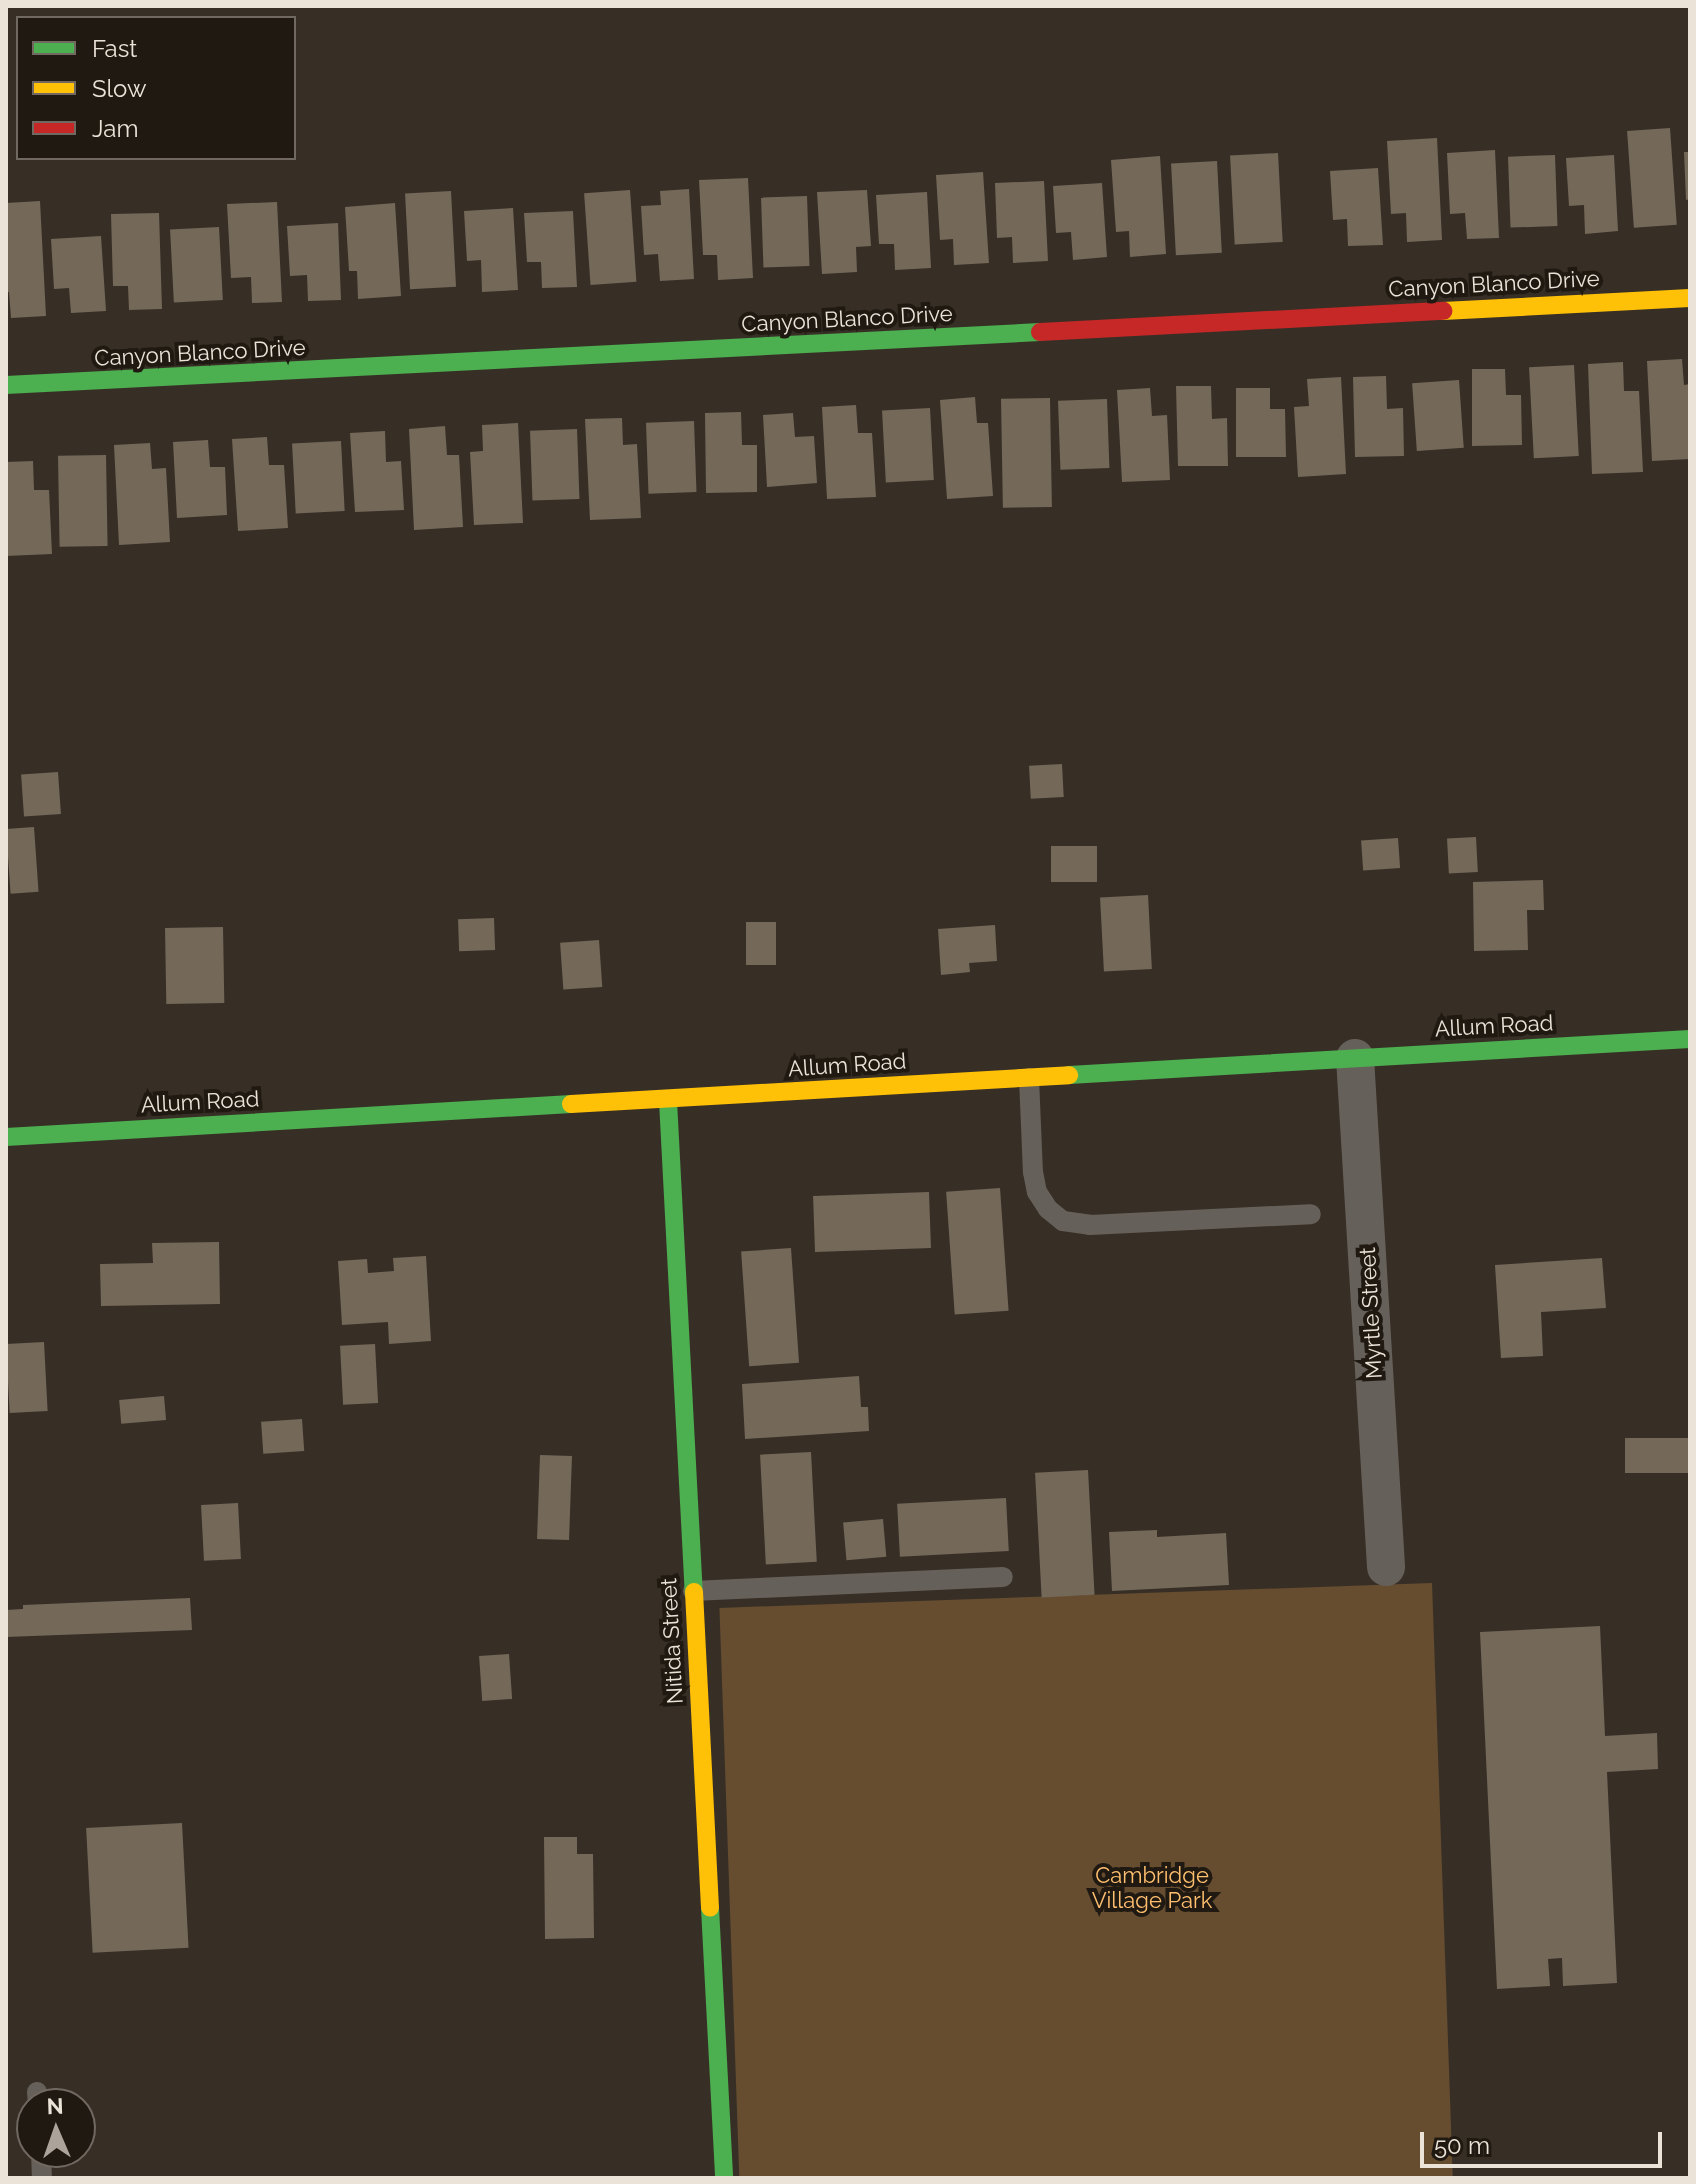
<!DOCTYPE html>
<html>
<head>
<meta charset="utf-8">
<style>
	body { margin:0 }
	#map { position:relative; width:1696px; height:2184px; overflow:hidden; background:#372f26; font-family:Raleway,sans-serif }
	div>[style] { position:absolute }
	.green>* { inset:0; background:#664d30; transform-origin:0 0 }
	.building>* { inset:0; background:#746859; transform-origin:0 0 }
	.lane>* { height:20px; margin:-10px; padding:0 10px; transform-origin:10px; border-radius:10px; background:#66605a }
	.street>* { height:38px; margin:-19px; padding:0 19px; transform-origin:19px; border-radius:19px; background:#66605a }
	.fast>* { height:18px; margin:-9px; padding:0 9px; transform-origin:9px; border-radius:9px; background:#4caf50 }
	.slow>* { height:18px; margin:-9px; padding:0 9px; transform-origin:9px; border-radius:9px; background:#ffc107 }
	.jam>* { height:18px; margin:-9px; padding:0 9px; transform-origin:9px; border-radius:9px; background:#c62828 }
	span { translate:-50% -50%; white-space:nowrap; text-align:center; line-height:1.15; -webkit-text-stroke:8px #1f1912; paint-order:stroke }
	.street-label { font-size:22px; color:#ebe2d8 }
	.park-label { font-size:22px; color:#ffbf6f }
	.frame { position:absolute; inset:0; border:8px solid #ebe2d8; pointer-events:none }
	.legend { position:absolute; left:16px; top:16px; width:280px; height:144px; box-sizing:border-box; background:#1f1912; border:2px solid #716961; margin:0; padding:10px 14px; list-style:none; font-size:24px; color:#ebe2d8 }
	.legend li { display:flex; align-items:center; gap:16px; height:40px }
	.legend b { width:40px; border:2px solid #716961 }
	.north { position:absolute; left:16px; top:2088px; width:80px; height:80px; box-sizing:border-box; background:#1f1912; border:2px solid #716961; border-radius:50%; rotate:358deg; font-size:22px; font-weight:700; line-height:32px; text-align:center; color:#ebe2d8 }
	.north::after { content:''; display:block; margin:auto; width:28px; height:36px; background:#aca39a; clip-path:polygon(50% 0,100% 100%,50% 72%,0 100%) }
	.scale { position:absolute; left:1420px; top:2132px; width:242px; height:36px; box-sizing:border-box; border:4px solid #ebe2d8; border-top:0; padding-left:10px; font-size:24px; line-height:28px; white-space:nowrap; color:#ebe2d8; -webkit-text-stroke:6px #1f1912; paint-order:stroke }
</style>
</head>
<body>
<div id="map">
	<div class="green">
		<i style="left:1432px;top:1583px;width:595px;height:713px;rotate:88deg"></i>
	</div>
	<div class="building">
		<i style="left:1670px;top:128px;width:97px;height:43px;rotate:86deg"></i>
		<i style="clip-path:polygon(1437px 138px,1442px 240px,1407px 242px,1406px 213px,1391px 214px,1387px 141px)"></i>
		<i style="clip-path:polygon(1495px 150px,1499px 238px,1467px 239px,1465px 213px,1450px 214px,1447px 153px)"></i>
		<i style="clip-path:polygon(1684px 152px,1690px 152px,1690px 199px,1686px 200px)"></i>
		<i style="left:1278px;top:153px;width:89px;height:48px;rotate:87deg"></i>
		<i style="left:1555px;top:155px;width:71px;height:47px;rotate:88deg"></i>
		<i style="clip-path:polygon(1614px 155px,1618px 231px,1585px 234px,1584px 205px,1569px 206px,1566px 158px)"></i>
		<i style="clip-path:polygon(1160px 156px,1166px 254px,1130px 257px,1129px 231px,1116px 232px,1111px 160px)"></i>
		<i style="left:1217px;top:161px;width:92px;height:46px;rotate:87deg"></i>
		<i style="clip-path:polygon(1378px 168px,1383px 245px,1348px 246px,1347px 219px,1333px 220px,1330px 171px)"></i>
		<i style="clip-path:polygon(983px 172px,989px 263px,954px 265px,953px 239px,940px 240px,936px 175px)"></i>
		<i style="clip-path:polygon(748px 178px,753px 278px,718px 280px,717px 255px,703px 255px,699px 180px)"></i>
		<i style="clip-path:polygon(1044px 181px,1048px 261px,1013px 263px,1012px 237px,997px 238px,995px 183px)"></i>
		<i style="clip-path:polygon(1102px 183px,1107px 257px,1073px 260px,1071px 232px,1056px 233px,1053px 186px)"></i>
		<i style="clip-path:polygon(689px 189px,694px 279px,660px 281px,658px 254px,644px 255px,641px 206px,661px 205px,660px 191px)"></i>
		<i style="left:630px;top:190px;width:92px;height:46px;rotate:86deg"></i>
		<i style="clip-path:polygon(867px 190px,871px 246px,856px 247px,857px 272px,822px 274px,817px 192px)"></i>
		<i style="left:451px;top:191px;width:96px;height:46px;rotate:87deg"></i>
		<i style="clip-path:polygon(927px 192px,931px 268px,895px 270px,894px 244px,879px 244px,876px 195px)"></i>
		<i style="left:807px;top:196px;width:70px;height:46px;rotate:88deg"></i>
		<i style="clip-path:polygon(40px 201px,46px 316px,11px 318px,9px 292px,6px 292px,6px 203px)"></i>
		<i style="clip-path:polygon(277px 202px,282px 302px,252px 303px,251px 277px,231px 278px,227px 204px)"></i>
		<i style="clip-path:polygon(395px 203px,401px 296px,358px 299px,357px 271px,349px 271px,345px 207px)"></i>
		<i style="clip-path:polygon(513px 208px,518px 290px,482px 292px,481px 260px,467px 261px,464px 211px)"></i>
		<i style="clip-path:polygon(573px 211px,577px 287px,542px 288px,541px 262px,527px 262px,524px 213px)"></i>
		<i style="clip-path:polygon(159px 213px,162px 309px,129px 310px,128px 286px,113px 286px,111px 214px)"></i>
		<i style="clip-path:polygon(338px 223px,341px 300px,308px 301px,307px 275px,290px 276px,287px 226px)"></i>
		<i style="left:219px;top:227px;width:73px;height:49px;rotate:87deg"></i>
		<i style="clip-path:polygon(101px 236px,106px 311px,71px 313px,69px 288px,54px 289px,51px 239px)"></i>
		<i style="clip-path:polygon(1682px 359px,1684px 385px,1690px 384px,1690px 459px,1652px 461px,1647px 361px)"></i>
		<i style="clip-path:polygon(1623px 362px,1624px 391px,1639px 391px,1643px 472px,1592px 474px,1588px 364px)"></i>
		<i style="left:1574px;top:365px;width:91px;height:45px;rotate:87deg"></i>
		<i style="clip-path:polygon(1472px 369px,1505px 369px,1506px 395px,1521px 395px,1522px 445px,1472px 446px)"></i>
		<i style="clip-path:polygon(1386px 376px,1387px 409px,1403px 408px,1404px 456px,1355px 457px,1353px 377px)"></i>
		<i style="clip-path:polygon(1341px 377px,1346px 474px,1298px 477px,1294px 407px,1309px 406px,1307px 379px)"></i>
		<i style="left:1459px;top:380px;width:68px;height:47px;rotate:86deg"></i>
		<i style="clip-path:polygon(1176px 386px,1211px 386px,1212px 419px,1227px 418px,1228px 466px,1178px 466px)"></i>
		<i style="clip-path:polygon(1150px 388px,1152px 416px,1167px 415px,1170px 480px,1122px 482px,1117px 390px)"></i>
		<i style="clip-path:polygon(1236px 388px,1270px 388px,1270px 409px,1285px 409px,1286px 457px,1236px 457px)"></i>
		<i style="clip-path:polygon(975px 397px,977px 423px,988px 423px,993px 496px,947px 499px,940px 400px)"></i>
		<i style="left:1050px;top:398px;width:109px;height:49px;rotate:89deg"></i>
		<i style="left:1107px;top:399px;width:69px;height:49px;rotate:88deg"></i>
		<i style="clip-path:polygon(856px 405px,858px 433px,872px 433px,876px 497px,827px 499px,822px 407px)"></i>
		<i style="left:930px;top:408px;width:72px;height:48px;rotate:87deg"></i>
		<i style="clip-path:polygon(741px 412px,742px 445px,757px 445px,757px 492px,706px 493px,705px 413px)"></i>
		<i style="clip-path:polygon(793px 413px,795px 437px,814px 436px,817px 483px,767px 487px,763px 415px)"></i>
		<i style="clip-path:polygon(622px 418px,623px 445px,637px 444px,641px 518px,590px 520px,585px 419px)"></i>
		<i style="left:694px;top:421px;width:71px;height:48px;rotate:88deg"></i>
		<i style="clip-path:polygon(518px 423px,523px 523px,474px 525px,470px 452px,483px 451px,482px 425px)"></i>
		<i style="clip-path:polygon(445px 426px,447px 455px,459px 455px,463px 527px,414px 530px,409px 429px)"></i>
		<i style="left:577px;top:429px;width:70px;height:47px;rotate:88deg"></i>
		<i style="clip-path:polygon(385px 431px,386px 462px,401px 461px,404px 510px,355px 512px,350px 433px)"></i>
		<i style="clip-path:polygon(267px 437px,269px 465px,284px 465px,288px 528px,238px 531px,232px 439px)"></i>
		<i style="clip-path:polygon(208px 440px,210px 467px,225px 467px,227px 515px,177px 518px,173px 442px)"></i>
		<i style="left:341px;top:441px;width:70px;height:49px;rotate:87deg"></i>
		<i style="clip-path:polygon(150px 443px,152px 469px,166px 468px,170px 542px,119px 545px,114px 445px)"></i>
		<i style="left:106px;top:455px;width:91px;height:48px;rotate:89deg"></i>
		<i style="clip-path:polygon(33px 461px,34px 490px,49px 490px,52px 554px,6px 556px,6px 462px)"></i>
		<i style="left:1062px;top:764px;width:33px;height:33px;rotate:87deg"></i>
		<i style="left:58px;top:772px;width:42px;height:37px;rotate:86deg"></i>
		<i style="left:34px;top:827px;width:65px;height:28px;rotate:86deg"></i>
		<i style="left:1476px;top:837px;width:35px;height:29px;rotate:87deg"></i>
		<i style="left:1398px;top:838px;width:30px;height:37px;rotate:86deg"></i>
		<i style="left:1097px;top:846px;width:36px;height:46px;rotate:90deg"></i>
		<i style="clip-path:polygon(1543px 880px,1544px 910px,1527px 910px,1528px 950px,1474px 951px,1473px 882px)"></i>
		<i style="left:1148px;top:895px;width:74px;height:48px;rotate:87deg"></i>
		<i style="left:494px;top:918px;width:32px;height:36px;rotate:88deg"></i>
		<i style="left:746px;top:922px;width:30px;height:43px"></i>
		<i style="clip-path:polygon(995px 925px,997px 961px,969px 963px,970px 972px,941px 975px,938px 929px)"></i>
		<i style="left:223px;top:927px;width:76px;height:58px;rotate:89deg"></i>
		<i style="left:599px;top:940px;width:47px;height:39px;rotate:86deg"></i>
		<i style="left:1000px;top:1188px;width:123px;height:54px;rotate:86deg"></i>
		<i style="left:929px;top:1192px;width:56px;height:116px;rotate:88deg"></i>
		<i style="clip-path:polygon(219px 1242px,220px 1304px,101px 1306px,100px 1264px,153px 1263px,152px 1243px)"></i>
		<i style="left:791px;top:1248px;width:115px;height:50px;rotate:86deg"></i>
		<i style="clip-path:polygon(426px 1256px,431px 1341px,389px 1344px,388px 1322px,342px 1325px,338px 1261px,367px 1259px,368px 1273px,394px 1271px,393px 1258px)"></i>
		<i style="clip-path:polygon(1602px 1258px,1606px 1308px,1541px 1312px,1543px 1356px,1501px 1358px,1495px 1265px)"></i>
		<i style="left:44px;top:1342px;width:69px;height:38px;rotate:87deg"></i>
		<i style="left:375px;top:1344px;width:59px;height:35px;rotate:87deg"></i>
		<i style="clip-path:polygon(859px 1376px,861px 1407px,868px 1407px,869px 1431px,745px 1439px,742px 1384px)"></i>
		<i style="left:164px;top:1396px;width:24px;height:45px;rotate:85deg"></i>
		<i style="left:302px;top:1419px;width:32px;height:41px;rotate:86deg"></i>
		<i style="left:1690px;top:1438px;width:35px;height:65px;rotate:90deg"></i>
		<i style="left:811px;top:1452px;width:110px;height:51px;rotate:87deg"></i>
		<i style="left:540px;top:1455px;width:32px;height:84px;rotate:2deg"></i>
		<i style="left:1088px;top:1470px;width:125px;height:53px;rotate:87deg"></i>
		<i style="left:1006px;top:1498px;width:53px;height:109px;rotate:87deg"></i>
		<i style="left:238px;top:1503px;width:56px;height:37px;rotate:87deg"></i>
		<i style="left:883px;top:1519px;width:38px;height:40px;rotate:85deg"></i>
		<i style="clip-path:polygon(1157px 1530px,1157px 1537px,1226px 1533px,1229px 1585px,1112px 1591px,1109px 1532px)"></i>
		<i style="clip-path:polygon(190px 1598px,192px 1630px,6px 1637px,6px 1610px,23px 1609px,23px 1605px)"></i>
		<i style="clip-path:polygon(1600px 1626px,1605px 1736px,1657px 1733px,1658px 1769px,1607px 1772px,1617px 1983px,1563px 1986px,1562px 1958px,1548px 1959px,1550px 1986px,1497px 1989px,1480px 1632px)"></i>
		<i style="left:509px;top:1654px;width:45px;height:30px;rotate:86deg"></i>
		<i style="left:182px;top:1823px;width:125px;height:96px;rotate:87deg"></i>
		<i style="clip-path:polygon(544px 1837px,577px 1837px,577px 1854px,593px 1854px,594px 1938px,545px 1939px)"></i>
	</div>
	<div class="lane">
		<i style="left:1029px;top:1078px;width:94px;rotate:87.6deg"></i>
		<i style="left:1033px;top:1172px;width:20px;rotate:79deg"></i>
		<i style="left:1037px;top:1192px;width:20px;rotate:57deg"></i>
		<i style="left:1048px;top:1209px;width:19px;rotate:39deg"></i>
		<i style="left:1063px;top:1221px;width:27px;rotate:8deg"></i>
		<i style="left:1090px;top:1225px;width:221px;rotate:-2.8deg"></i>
		<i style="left:693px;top:1591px;width:310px;rotate:-2.6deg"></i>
		<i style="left:37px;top:2092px;width:12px;rotate:85deg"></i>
		<i style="left:41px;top:2152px;width:26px;rotate:88deg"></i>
	</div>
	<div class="street">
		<i style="left:1355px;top:1058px;width:510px;rotate:86.51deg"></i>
	</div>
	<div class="fast">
		<i style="left:6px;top:385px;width:1035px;rotate:-2.93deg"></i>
		<i style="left:1069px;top:1075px;width:622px;rotate:-3.32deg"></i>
		<i style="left:668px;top:1101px;width:492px;rotate:87deg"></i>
		<i style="left:6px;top:1137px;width:566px;rotate:-3.34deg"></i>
		<i style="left:710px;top:1908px;width:270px;rotate:87deg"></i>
	</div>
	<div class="slow">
		<i style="left:1443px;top:311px;width:247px;rotate:-3deg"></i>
		<i style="left:571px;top:1104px;width:499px;rotate:-3.3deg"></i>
		<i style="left:694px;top:1592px;width:316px;rotate:87.1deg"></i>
	</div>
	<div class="jam">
		<i style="left:1040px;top:332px;width:404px;rotate:-3deg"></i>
	</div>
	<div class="street-label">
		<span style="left:1494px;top:284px;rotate:-3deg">Canyon Blanco Drive</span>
		<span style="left:847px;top:319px;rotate:-3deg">Canyon Blanco Drive</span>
		<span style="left:200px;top:353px;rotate:-3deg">Canyon Blanco Drive</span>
		<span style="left:1494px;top:1026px;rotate:-3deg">Allum Road</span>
		<span style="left:847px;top:1065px;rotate:-4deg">Allum Road</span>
		<span style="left:200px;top:1102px;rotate:-3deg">Allum Road</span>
		<span style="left:1371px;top:1313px;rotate:-93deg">Myrtle Street</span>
		<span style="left:672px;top:1641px;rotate:-93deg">Nitida Street</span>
	</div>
	<div class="park-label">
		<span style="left:1152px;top:1888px">Cambridge<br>Village Park</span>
	</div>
	<div class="frame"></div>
	<ul class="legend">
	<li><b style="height:10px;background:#4caf50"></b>Fast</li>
	<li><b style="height:10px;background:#ffc107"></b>Slow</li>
	<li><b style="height:10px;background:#c62828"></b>Jam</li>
	</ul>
	<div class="north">N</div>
	<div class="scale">50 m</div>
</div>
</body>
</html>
